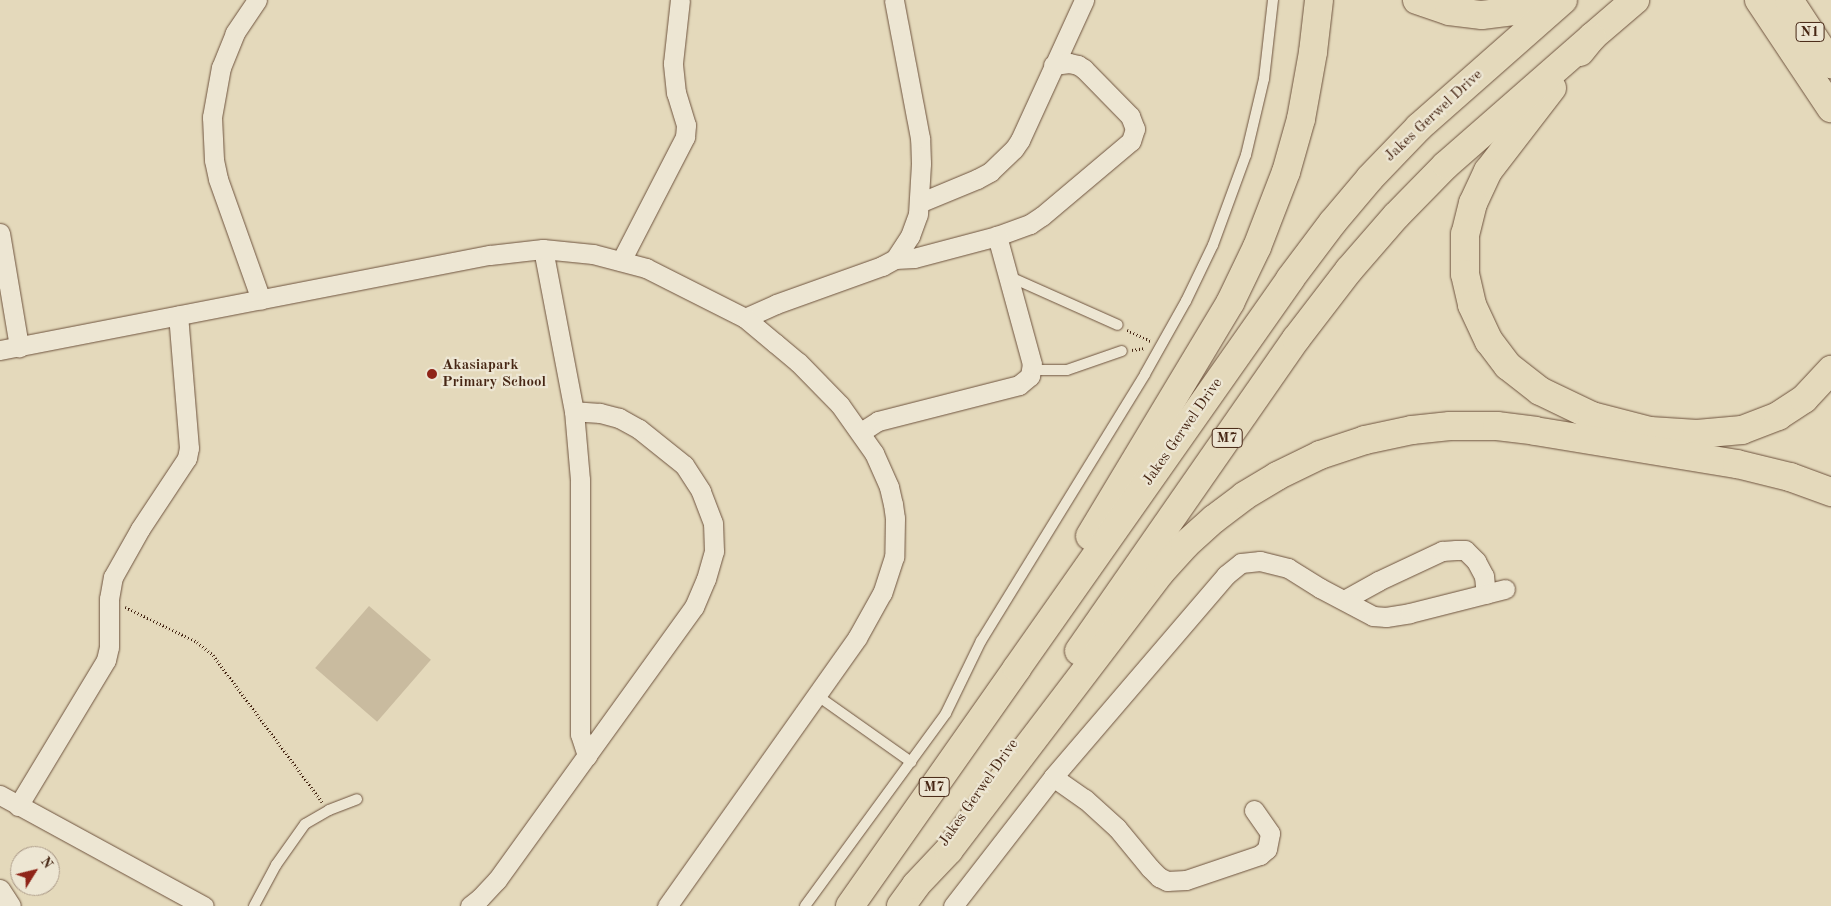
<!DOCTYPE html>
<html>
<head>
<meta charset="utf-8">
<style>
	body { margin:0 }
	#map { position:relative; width:1831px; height:906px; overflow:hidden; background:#e4d9bb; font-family:"Old Standard TT",serif }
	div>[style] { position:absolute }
	.green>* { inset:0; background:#c9bb9f; transform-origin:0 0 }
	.path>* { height:3px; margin-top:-1.5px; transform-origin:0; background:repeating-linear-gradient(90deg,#462614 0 1px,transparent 0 3.5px) }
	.roads { filter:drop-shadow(0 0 1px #6e533e) drop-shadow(0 0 1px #6e533e) }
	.service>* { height:10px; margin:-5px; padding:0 5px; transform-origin:5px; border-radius:5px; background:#ede6d3 }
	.minor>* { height:19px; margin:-9.5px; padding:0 9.5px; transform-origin:9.5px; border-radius:9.5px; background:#ede6d3 }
	.trunk>* { height:28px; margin:-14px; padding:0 14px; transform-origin:14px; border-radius:14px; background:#e4d9bb }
	.motorway>* { height:28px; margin:-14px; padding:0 14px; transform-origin:14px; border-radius:14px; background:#e4d9bb }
	.dots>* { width:14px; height:14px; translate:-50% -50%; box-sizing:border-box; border:2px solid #ede6d3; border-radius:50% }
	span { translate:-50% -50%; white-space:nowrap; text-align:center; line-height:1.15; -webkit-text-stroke:4.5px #ede6d3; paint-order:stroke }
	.shield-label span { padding:1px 4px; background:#ede6d3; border:1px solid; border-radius:4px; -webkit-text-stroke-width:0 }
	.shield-label { font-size:14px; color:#462614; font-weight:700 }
	.street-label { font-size:15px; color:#462614 }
	.poi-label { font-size:15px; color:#462614; font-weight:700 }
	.left { translate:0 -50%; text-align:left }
	.north { position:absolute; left:10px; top:846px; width:50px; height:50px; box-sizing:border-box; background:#ede6d3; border:1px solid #aa9987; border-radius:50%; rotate:54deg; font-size:14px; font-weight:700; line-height:20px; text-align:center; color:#462614 }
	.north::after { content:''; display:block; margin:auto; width:18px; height:22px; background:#8f2418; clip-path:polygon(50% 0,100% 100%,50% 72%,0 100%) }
</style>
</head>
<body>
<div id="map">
	<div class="green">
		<i style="left:369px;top:606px;width:82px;height:82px;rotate:41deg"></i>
	</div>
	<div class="path">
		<i style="left:1127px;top:330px;width:26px;rotate:25deg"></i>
		<i style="left:1132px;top:350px;width:14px;rotate:-8deg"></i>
		<i style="left:125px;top:607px;width:80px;rotate:25.9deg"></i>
		<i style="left:197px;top:642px;width:21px;rotate:39deg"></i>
		<i style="left:213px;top:655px;width:183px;rotate:53.4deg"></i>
	</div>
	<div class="roads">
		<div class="service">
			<i style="left:1008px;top:276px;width:120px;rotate:24deg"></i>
			<i style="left:1032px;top:370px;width:35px"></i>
			<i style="left:1067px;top:370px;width:58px;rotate:-19.1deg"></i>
			<i style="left:815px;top:694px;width:118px;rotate:35.3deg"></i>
			<i style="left:254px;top:906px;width:47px;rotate:-61.8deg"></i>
			<i style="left:276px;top:865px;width:50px;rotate:-54.7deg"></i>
			<i style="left:305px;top:824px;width:28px;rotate:-30deg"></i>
			<i style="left:329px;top:810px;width:30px;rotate:-21deg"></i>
			<i style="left:805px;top:906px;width:239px;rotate:-53.8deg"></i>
			<i style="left:946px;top:713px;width:80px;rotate:-64.1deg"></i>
			<i style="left:981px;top:641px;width:313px;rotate:-58.4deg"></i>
			<i style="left:1145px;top:374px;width:84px;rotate:-60.7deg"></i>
			<i style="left:1186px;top:301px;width:62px;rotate:-64.3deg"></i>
			<i style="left:1213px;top:245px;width:96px;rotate:-69.9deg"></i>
			<i style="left:1246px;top:155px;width:78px;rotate:-76.7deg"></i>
			<i style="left:1264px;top:79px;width:80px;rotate:-83.5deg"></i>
		</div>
		<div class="minor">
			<i style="left:257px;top:0;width:40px;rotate:124deg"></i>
			<i style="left:235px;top:33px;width:37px;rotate:112deg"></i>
			<i style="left:221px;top:67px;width:51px;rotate:100.2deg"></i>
			<i style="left:212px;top:117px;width:43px;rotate:87.3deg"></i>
			<i style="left:214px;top:160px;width:19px;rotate:78deg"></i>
			<i style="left:218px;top:179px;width:128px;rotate:70.4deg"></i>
			<i style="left:919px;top:203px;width:63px;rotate:-22.5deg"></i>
			<i style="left:977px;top:179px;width:15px;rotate:-28deg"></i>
			<i style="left:990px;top:172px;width:33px;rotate:-44deg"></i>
			<i style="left:1014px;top:149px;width:11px;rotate:-56deg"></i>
			<i style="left:1020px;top:140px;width:154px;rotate:-65.4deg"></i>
			<i style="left:0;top:233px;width:116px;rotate:80.5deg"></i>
			<i style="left:543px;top:249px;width:165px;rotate:79.2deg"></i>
			<i style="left:574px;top:411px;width:69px;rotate:85deg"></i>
			<i style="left:580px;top:480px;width:254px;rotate:90deg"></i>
			<i style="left:580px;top:734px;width:23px;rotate:72deg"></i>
			<i style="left:895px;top:259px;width:19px;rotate:-3deg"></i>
			<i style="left:914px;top:258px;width:86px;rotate:-14.8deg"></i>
			<i style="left:997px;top:236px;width:35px;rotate:-20deg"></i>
			<i style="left:1030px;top:224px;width:14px;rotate:-34deg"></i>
			<i style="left:1042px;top:216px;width:116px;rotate:-40.1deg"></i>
			<i style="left:1131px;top:141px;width:13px;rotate:-72deg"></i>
			<i style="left:1135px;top:129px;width:14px;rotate:-111deg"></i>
			<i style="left:1130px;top:116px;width:66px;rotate:-134.4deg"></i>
			<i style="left:1084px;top:69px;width:7px;rotate:-146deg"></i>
			<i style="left:1078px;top:65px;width:9px;rotate:-167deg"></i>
			<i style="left:1069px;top:63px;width:16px;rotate:173deg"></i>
			<i style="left:621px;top:261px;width:140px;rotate:-62.7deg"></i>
			<i style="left:685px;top:137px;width:12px;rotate:-85deg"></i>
			<i style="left:686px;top:125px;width:34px;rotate:-107deg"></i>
			<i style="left:676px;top:93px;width:30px;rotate:-96deg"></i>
			<i style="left:673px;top:63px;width:63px;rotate:-83.7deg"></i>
			<i style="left:745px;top:318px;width:34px;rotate:-24deg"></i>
			<i style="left:776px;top:304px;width:113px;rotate:-19.7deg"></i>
			<i style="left:882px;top:266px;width:15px;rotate:-28deg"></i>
			<i style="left:895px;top:259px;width:27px;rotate:-57deg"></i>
			<i style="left:910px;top:236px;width:23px;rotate:-70deg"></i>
			<i style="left:918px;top:214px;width:51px;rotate:-86.6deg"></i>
			<i style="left:921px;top:163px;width:25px;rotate:-92deg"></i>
			<i style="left:920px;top:138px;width:140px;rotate:-100.7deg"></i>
			<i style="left:0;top:350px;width:499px;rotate:-11deg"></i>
			<i style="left:490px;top:255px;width:53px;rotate:-6.5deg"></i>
			<i style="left:543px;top:249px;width:50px;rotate:5.7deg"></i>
			<i style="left:593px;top:254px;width:55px;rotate:14.8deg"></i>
			<i style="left:646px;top:268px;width:111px;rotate:26.8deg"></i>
			<i style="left:745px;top:318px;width:39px;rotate:40deg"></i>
			<i style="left:775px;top:343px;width:30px;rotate:40deg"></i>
			<i style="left:798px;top:362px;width:60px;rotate:45.7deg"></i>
			<i style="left:840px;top:405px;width:59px;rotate:54.7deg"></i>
			<i style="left:874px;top:453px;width:37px;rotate:66deg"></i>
			<i style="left:889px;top:487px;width:17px;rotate:77deg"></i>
			<i style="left:893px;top:504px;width:14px;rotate:82deg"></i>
			<i style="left:895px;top:518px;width:39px;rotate:91deg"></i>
			<i style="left:894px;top:557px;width:38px;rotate:108deg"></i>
			<i style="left:882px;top:593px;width:51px;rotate:119.1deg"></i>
			<i style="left:857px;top:638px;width:329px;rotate:125.3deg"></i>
			<i style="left:861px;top:432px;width:20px;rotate:-33deg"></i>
			<i style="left:878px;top:421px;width:146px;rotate:-14.3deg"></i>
			<i style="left:1019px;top:385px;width:14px;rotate:-39deg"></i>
			<i style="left:1030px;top:376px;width:12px;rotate:-81deg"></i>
			<i style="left:1032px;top:364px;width:133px;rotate:-105.3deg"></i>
			<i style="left:1344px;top:600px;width:39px;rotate:-29deg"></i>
			<i style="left:1378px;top:581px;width:71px;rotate:-25.1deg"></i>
			<i style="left:1442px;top:551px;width:14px;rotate:-4deg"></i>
			<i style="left:1456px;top:550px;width:9px"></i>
			<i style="left:1465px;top:550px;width:16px;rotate:45deg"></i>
			<i style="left:1476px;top:561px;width:17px;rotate:62deg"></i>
			<i style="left:1484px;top:576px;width:18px;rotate:84deg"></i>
			<i style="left:1053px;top:777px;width:39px;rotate:35deg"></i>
			<i style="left:1085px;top:799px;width:43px;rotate:42.2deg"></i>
			<i style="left:1117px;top:828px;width:52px;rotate:50.5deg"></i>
			<i style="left:1150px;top:868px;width:13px;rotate:45deg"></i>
			<i style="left:1159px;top:877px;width:9px;rotate:27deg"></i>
			<i style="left:1167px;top:881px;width:19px;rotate:-3deg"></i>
			<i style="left:1186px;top:880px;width:78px;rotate:-18.7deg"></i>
			<i style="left:1260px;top:855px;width:9px;rotate:-41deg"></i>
			<i style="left:1267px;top:849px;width:16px;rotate:-79deg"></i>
			<i style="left:1270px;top:833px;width:28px;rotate:-125deg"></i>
			<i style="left:0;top:795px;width:232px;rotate:28.6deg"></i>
			<i style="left:18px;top:806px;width:170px;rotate:-58.9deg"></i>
			<i style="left:106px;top:660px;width:13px;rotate:-77deg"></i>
			<i style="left:109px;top:647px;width:48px;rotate:-90deg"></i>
			<i style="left:109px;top:599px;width:22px;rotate:-80deg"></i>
			<i style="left:113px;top:577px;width:55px;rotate:-60.6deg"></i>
			<i style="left:140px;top:529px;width:85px;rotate:-56.5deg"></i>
			<i style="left:187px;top:458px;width:10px;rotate:-79deg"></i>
			<i style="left:189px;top:448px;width:133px;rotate:-94.7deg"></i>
			<i style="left:0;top:889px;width:20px;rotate:57deg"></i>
			<i style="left:470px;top:906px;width:13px;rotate:-39deg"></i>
			<i style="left:480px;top:898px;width:25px;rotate:-47deg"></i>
			<i style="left:497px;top:880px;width:337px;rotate:-54.2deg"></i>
			<i style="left:694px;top:607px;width:30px;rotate:-67deg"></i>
			<i style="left:706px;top:579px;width:29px;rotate:-74deg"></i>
			<i style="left:714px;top:551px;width:28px;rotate:-92deg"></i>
			<i style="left:713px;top:523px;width:34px;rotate:-111deg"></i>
			<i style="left:701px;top:491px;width:31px;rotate:-123deg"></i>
			<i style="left:684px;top:465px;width:58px;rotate:-141.3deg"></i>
			<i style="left:639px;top:429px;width:23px;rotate:-151deg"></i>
			<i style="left:619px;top:418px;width:20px;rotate:-165deg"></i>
			<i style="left:600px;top:413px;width:26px;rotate:-176deg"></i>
			<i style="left:953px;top:906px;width:163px;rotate:-52.2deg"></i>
			<i style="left:1053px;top:777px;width:266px;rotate:-49.4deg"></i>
			<i style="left:1226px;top:575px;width:19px;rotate:-39deg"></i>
			<i style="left:1241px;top:563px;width:19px;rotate:-6deg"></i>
			<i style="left:1260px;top:561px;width:29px;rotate:14deg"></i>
			<i style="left:1288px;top:568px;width:38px;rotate:32deg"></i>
			<i style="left:1320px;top:588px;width:60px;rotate:27.8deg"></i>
			<i style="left:1373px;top:616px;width:13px;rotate:4deg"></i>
			<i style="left:1386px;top:617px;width:24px;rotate:-9deg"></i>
			<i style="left:1410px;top:613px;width:98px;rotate:-14.2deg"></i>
		</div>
		<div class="trunk">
			<i style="left:850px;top:906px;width:291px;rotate:-54.9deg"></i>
			<i style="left:901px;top:906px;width:26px;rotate:-54deg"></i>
		</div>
		<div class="motorway">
			<i style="left:1417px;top:0;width:34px;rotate:19deg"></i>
			<i style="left:1449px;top:11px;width:33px;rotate:7deg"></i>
			<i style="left:1482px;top:15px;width:32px;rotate:-7deg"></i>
			<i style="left:1514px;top:11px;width:30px;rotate:-21deg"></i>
			<i style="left:1759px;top:0;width:130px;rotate:56.3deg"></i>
			<i style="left:1789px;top:0;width:77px;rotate:56.7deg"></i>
			<i style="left:1580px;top:52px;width:19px;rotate:-51deg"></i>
			<i style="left:1592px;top:37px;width:57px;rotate:-40.7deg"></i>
			<i style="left:1552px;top:88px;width:105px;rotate:127.6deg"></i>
			<i style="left:1488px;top:171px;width:35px;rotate:115deg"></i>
			<i style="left:1473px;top:203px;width:32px;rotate:104deg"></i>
			<i style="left:1465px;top:234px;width:40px;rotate:90deg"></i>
			<i style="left:1465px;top:274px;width:32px;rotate:77deg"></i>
			<i style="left:1472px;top:305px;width:40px;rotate:65deg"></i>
			<i style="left:1489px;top:341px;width:31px;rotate:53deg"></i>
			<i style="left:1508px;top:366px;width:41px;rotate:38deg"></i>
			<i style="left:1540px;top:391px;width:58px;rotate:25.7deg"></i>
			<i style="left:1592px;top:416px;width:60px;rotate:14.5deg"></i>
			<i style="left:1650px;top:431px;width:47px;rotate:3.7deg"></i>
			<i style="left:1697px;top:434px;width:45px;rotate:-5.1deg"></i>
			<i style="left:1742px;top:430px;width:39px;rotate:-21deg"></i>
			<i style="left:1778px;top:416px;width:31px;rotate:-33deg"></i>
			<i style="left:1804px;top:399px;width:40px;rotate:-47deg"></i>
			<i style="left:1090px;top:536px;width:272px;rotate:-59deg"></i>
			<i style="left:1230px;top:303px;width:62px;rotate:-64.3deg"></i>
			<i style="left:1257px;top:247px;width:80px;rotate:-68.9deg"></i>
			<i style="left:1286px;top:172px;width:55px;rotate:-74.2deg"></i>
			<i style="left:1301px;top:119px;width:68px;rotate:-79.8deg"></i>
			<i style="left:1313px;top:52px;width:52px;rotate:-83.4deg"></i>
			<i style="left:1079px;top:651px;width:380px;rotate:-55.2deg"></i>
			<i style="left:1296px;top:339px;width:87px;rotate:-52.5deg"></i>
			<i style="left:1349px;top:270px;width:72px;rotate:-49deg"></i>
			<i style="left:1396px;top:216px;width:71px;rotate:-45.6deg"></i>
			<i style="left:1446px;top:165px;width:194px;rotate:-41.2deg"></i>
			<i style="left:1017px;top:668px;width:475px;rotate:-54.9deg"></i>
			<i style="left:1290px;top:279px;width:71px;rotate:-53deg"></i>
			<i style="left:1333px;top:222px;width:57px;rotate:-49.9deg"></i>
			<i style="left:1370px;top:178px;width:71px;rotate:-46.1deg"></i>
			<i style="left:1419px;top:127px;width:192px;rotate:-41.4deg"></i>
			<i style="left:916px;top:885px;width:48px;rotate:-46.7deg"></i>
			<i style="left:949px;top:850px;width:348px;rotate:-52.7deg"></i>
			<i style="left:1160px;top:573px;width:38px;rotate:-48deg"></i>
			<i style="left:1185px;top:545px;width:39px;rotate:-42deg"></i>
			<i style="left:1214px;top:519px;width:38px;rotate:-37deg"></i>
			<i style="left:1244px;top:496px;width:39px;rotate:-31deg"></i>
			<i style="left:1277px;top:476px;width:48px;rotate:-26deg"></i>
			<i style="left:1320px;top:455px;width:47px;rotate:-18.4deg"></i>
			<i style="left:1365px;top:440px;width:48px;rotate:-12deg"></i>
			<i style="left:1412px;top:430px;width:38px;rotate:-6deg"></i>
			<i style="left:1450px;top:426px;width:47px"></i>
			<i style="left:1497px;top:426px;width:38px;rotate:7deg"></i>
			<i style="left:1535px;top:431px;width:205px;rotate:9.3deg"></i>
			<i style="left:1737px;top:464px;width:55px;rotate:13.8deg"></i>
			<i style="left:1790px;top:477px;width:44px;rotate:20.1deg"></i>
		</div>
	</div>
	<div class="dots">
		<i style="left:432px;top:374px;background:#8f2418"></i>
	</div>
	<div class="shield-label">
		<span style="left:1810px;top:32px">N1</span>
		<span style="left:1227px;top:438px">M7</span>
		<span style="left:934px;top:787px">M7</span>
	</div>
	<div class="street-label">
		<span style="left:1434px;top:116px;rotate:-43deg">Jakes Gerwel Drive</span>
		<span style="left:1183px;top:432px;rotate:-55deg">Jakes Gerwel Drive</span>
		<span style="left:979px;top:793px;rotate:-55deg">Jakes Gerwel Drive</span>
	</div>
	<div class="poi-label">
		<span class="left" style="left:442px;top:374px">Akasiapark<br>Primary School</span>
	</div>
	<div class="north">N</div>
</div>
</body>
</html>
